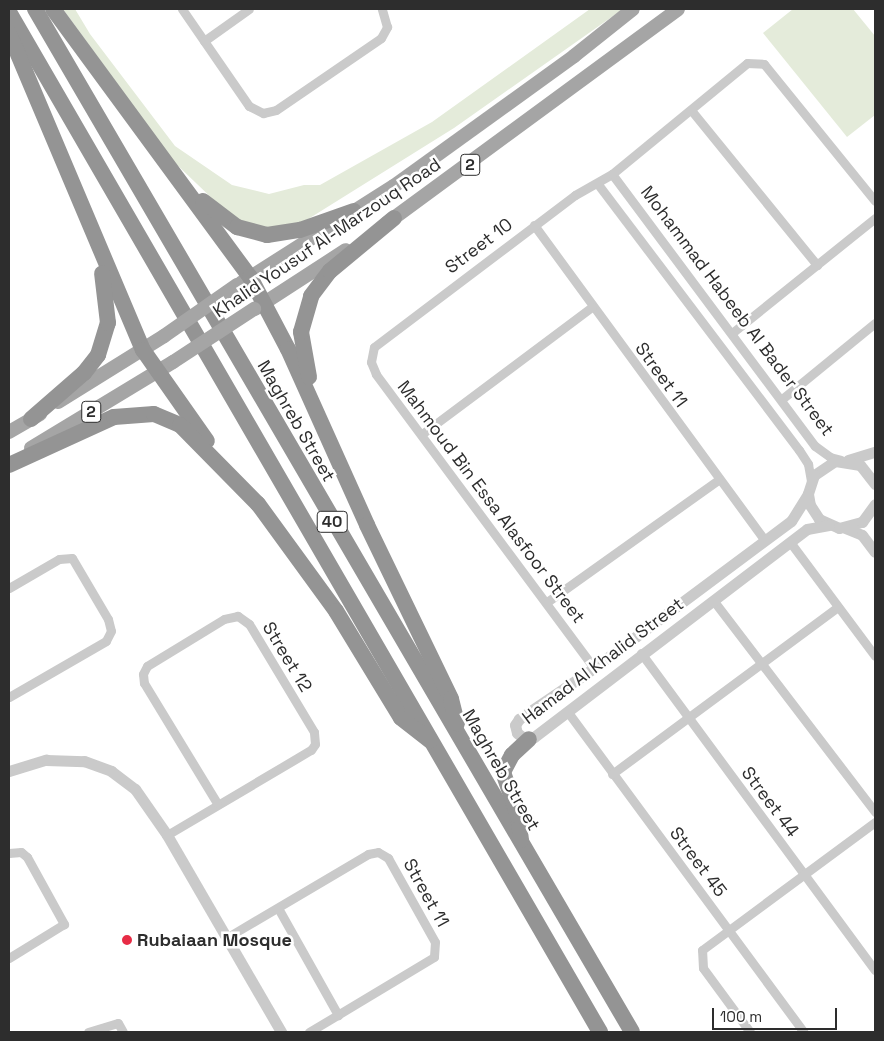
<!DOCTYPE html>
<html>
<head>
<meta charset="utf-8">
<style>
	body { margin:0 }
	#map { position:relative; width:884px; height:1041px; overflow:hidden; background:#fff; font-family:"Space Grotesk",sans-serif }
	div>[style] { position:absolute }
	.green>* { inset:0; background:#e4ebda }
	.minor>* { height:9px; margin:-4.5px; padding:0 4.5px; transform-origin:4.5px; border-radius:4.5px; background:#cacaca }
	.tertiary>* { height:11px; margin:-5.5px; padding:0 5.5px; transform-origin:5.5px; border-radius:5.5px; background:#cacaca }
	.primary>* { height:14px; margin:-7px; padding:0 7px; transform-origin:7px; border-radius:7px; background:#a5a5a5 }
	.motorway>* { height:16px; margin:-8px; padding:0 8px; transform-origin:8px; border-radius:8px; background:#949494 }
	.primary-bridge>* { height:14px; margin:-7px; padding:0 7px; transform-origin:7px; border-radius:7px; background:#a5a5a5 }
	.dots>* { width:14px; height:14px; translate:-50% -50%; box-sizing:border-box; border:2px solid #fff; border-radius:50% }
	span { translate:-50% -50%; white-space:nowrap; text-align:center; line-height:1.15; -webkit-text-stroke:5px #fff; paint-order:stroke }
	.shield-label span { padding:1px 4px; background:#fff; border:1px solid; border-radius:4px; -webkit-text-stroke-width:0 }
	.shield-label { font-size:16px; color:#2d2d2d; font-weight:700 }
	.street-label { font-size:18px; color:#2d2d2d }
	.poi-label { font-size:18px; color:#2d2d2d; font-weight:700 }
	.left { translate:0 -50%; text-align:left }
	.frame { position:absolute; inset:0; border:10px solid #2d2d2d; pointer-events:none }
	.scale { position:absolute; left:712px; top:1008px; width:125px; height:22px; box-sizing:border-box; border:2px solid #2d2d2d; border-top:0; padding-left:6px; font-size:15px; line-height:18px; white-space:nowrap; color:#2d2d2d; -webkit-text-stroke:4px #fff; paint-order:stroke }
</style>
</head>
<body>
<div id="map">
	<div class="green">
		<i style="clip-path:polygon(63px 9px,75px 9px,90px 34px,175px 146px,232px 185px,269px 194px,304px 185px,320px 185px,432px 122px,590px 9px,623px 9px,454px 128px,305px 221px,274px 232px,244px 229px,173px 161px)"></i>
		<i style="clip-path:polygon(793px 9px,853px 9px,875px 36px,875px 115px,847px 137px,763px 33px)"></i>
	</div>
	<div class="minor">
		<i style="left:182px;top:9px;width:118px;rotate:55.4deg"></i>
		<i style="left:249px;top:106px;width:16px;rotate:27deg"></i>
		<i style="left:263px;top:113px;width:13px;rotate:-13deg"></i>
		<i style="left:276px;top:110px;width:127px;rotate:-34.4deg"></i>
		<i style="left:381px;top:38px;width:13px;rotate:-61deg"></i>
		<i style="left:387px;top:27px;width:19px;rotate:-106deg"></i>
		<i style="left:204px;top:41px;width:55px;rotate:-35.4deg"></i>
		<i style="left:691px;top:110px;width:200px;rotate:50.9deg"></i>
		<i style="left:612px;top:174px;width:339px;rotate:53.3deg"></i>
		<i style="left:815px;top:446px;width:19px;rotate:36deg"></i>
		<i style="left:830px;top:457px;width:11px;rotate:15deg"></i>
		<i style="left:597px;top:183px;width:335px;rotate:52.9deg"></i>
		<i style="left:799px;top:450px;width:17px;rotate:57deg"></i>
		<i style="left:808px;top:464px;width:17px;rotate:80deg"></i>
		<i style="left:534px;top:225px;width:391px;rotate:53.8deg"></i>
		<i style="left:732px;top:333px;width:184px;rotate:-38.8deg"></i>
		<i style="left:782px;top:399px;width:120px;rotate:-39.3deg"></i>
		<i style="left:422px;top:434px;width:212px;rotate:-36.8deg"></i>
		<i style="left:790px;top:542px;width:142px;rotate:53.3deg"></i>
		<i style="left:9px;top:588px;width:58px;rotate:-30.1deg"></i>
		<i style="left:59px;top:559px;width:13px;rotate:-4deg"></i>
		<i style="left:72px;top:558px;width:71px;rotate:59.5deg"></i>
		<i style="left:108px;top:619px;width:12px;rotate:76deg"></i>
		<i style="left:111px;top:631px;width:11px;rotate:117deg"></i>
		<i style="left:106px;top:641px;width:112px;rotate:150deg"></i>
		<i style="left:713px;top:600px;width:267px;rotate:52.6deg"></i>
		<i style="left:547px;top:602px;width:210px;rotate:-35.5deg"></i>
		<i style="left:641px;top:653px;width:394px;rotate:53.6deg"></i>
		<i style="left:594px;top:668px;width:366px;rotate:-126.6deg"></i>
		<i style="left:376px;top:374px;width:13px;rotate:-113deg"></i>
		<i style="left:371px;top:362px;width:15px;rotate:-79deg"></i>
		<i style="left:374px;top:347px;width:252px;rotate:-37.1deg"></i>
		<i style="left:575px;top:195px;width:43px;rotate:-29.6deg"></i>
		<i style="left:612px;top:174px;width:175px;rotate:-39.4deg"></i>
		<i style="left:747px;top:63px;width:17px;rotate:3deg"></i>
		<i style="left:764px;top:64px;width:176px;rotate:51deg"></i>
		<i style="left:567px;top:711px;width:399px;rotate:53.6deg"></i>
		<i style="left:612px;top:774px;width:281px;rotate:-36.5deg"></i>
		<i style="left:167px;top:835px;width:167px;rotate:-30.6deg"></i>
		<i style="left:311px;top:750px;width:7px;rotate:-56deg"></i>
		<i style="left:315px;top:744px;width:12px;rotate:-95deg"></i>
		<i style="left:314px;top:732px;width:126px;rotate:-121deg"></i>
		<i style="left:249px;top:624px;width:14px;rotate:-144deg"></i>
		<i style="left:238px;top:616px;width:14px;rotate:168deg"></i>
		<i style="left:224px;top:619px;width:90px;rotate:148.6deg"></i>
		<i style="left:147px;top:666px;width:9px;rotate:117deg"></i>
		<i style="left:143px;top:674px;width:9px;rotate:84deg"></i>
		<i style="left:144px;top:683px;width:140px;rotate:58.7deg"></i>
		<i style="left:9px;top:853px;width:12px;rotate:-5deg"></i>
		<i style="left:21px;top:852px;width:8px;rotate:40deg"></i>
		<i style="left:27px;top:857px;width:77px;rotate:61.1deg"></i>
		<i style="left:64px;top:924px;width:65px;rotate:148.3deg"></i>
		<i style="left:278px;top:908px;width:123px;rotate:60.7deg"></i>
		<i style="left:226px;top:938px;width:165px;rotate:-30.6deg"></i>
		<i style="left:368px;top:854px;width:10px;rotate:-11deg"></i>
		<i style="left:378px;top:852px;width:12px;rotate:31deg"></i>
		<i style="left:388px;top:858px;width:96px;rotate:60.8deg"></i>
		<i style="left:435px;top:942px;width:15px;rotate:94deg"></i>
		<i style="left:434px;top:957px;width:146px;rotate:149deg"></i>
		<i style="left:88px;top:1032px;width:31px;rotate:-17deg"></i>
		<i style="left:118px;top:1023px;width:10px;rotate:61deg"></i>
		<i style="left:750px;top:1032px;width:79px;rotate:-126.3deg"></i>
		<i style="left:703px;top:968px;width:18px;rotate:-93deg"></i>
		<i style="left:702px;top:950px;width:215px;rotate:-36.5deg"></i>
	</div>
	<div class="tertiary">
		<i style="left:848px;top:460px;width:28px;rotate:-17deg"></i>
		<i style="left:875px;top:484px;width:24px;rotate:-128deg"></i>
		<i style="left:860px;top:465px;width:25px;rotate:-171deg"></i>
		<i style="left:835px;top:461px;width:25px;rotate:146deg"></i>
		<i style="left:814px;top:475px;width:20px;rotate:108deg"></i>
		<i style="left:808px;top:494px;width:11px;rotate:80deg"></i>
		<i style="left:810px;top:505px;width:17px;rotate:57deg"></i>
		<i style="left:819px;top:519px;width:22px;rotate:24deg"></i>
		<i style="left:839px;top:528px;width:24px;rotate:-15deg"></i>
		<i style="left:862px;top:522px;width:22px;rotate:-54deg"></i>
		<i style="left:808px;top:494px;width:32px;rotate:122deg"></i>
		<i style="left:791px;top:521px;width:246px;rotate:143.3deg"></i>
		<i style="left:594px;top:668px;width:91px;rotate:145.8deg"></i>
		<i style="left:519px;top:719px;width:7px;rotate:124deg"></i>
		<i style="left:515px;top:725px;width:8px;rotate:76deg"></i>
		<i style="left:517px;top:733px;width:9px;rotate:36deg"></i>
		<i style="left:524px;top:738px;width:10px;rotate:-6deg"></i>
		<i style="left:534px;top:737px;width:343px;rotate:-37.3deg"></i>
		<i style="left:807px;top:529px;width:22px;rotate:-10deg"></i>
		<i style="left:845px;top:528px;width:18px;rotate:22deg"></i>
		<i style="left:862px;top:535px;width:21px;rotate:53deg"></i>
		<i style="left:9px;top:771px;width:39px;rotate:-17deg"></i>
		<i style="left:46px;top:760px;width:38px;rotate:2deg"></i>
		<i style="left:84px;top:761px;width:29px;rotate:20deg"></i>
		<i style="left:111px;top:771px;width:30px;rotate:37deg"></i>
		<i style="left:135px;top:789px;width:56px;rotate:55.2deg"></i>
		<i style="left:167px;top:835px;width:228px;rotate:59.9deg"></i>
	</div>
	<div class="primary">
		<i style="left:387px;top:223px;width:361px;rotate:-36.3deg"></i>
		<i style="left:241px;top:283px;width:181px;rotate:-32.4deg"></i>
		<i style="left:394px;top:186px;width:222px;rotate:-35.8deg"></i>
		<i style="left:574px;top:56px;width:75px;rotate:-38.5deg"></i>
		<i style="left:255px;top:309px;width:108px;rotate:-33deg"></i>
		<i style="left:58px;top:402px;width:125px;rotate:-31.9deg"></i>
		<i style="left:9px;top:432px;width:36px;rotate:-30deg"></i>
		<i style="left:31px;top:448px;width:166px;rotate:-31.2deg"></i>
	</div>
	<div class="motorway">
		<i style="left:35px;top:9px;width:1184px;rotate:59.73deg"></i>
		<i style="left:53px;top:9px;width:333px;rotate:53.7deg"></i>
		<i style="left:250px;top:277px;width:81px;rotate:62.2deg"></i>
		<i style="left:288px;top:349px;width:193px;rotate:65.8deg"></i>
		<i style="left:367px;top:525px;width:193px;rotate:64.2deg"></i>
		<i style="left:451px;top:699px;width:25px;rotate:76deg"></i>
		<i style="left:9px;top:12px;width:1179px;rotate:59.91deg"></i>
		<i style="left:9px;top:33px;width:344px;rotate:67.1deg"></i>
		<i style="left:143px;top:350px;width:111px;rotate:54.9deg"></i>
		<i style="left:203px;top:201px;width:43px;rotate:37.4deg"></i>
		<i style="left:237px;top:227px;width:31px;rotate:15deg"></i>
		<i style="left:267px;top:235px;width:33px;rotate:-9deg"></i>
		<i style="left:300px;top:230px;width:57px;rotate:-19.4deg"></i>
		<i style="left:309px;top:377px;width:46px;rotate:-100.1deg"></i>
		<i style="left:301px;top:332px;width:37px;rotate:-74deg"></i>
		<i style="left:311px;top:296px;width:31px;rotate:-53deg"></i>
		<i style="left:330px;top:271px;width:83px;rotate:-39.6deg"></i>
		<i style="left:31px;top:419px;width:70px;rotate:-41deg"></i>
		<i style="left:84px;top:373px;width:23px;rotate:-52deg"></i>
		<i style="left:98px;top:355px;width:34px;rotate:-73deg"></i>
		<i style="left:108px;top:323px;width:50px;rotate:-96.8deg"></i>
		<i style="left:9px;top:465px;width:115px;rotate:-24.6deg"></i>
		<i style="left:114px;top:417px;width:40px;rotate:-4.3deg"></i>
		<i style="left:154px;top:414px;width:28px;rotate:23deg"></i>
		<i style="left:180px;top:425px;width:111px;rotate:45.4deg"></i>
		<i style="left:258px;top:504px;width:132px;rotate:53.9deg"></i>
		<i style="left:336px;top:611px;width:125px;rotate:58.7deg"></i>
		<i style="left:401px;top:718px;width:37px;rotate:38deg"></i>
		<i style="left:521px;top:840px;width:24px;rotate:-97deg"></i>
		<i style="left:518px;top:816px;width:46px;rotate:-108.8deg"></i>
		<i style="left:503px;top:772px;width:19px;rotate:-62deg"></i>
		<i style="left:512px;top:755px;width:23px;rotate:-43deg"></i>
	</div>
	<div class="primary-bridge">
		<i style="left:164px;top:336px;width:89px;rotate:-34.9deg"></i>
		<i style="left:173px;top:362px;width:97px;rotate:-33.2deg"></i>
	</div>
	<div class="dots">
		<i style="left:127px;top:940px;background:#e72c45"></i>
	</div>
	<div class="shield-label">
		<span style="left:470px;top:165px">2</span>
		<span style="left:91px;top:412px">2</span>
		<span style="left:332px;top:522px">40</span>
	</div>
	<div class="street-label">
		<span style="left:327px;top:238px;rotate:-34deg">Khalid Yousuf Al-Marzouq Road</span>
		<span style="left:479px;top:246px;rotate:-37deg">Street 10</span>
		<span style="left:737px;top:311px;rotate:53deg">Mohammad Habeeb Al Bader Street</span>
		<span style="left:661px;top:375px;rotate:54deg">Street 11</span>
		<span style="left:296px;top:421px;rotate:60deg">Maghreb Street</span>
		<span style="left:491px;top:502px;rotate:53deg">Mahmoud Bin Essa Alasfoor Street</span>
		<span style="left:287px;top:657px;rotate:59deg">Street 12</span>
		<span style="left:603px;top:661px;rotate:-37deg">Hamad Al Khalid Street</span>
		<span style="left:501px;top:770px;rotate:60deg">Maghreb Street</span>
		<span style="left:770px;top:802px;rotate:53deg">Street 44</span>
		<span style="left:698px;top:862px;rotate:53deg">Street 45</span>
		<span style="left:426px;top:893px;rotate:61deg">Street 11</span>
	</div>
	<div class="poi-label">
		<span class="left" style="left:137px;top:940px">Rubaiaan Mosque</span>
	</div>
	<div class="frame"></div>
	<div class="scale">100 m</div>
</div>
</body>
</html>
